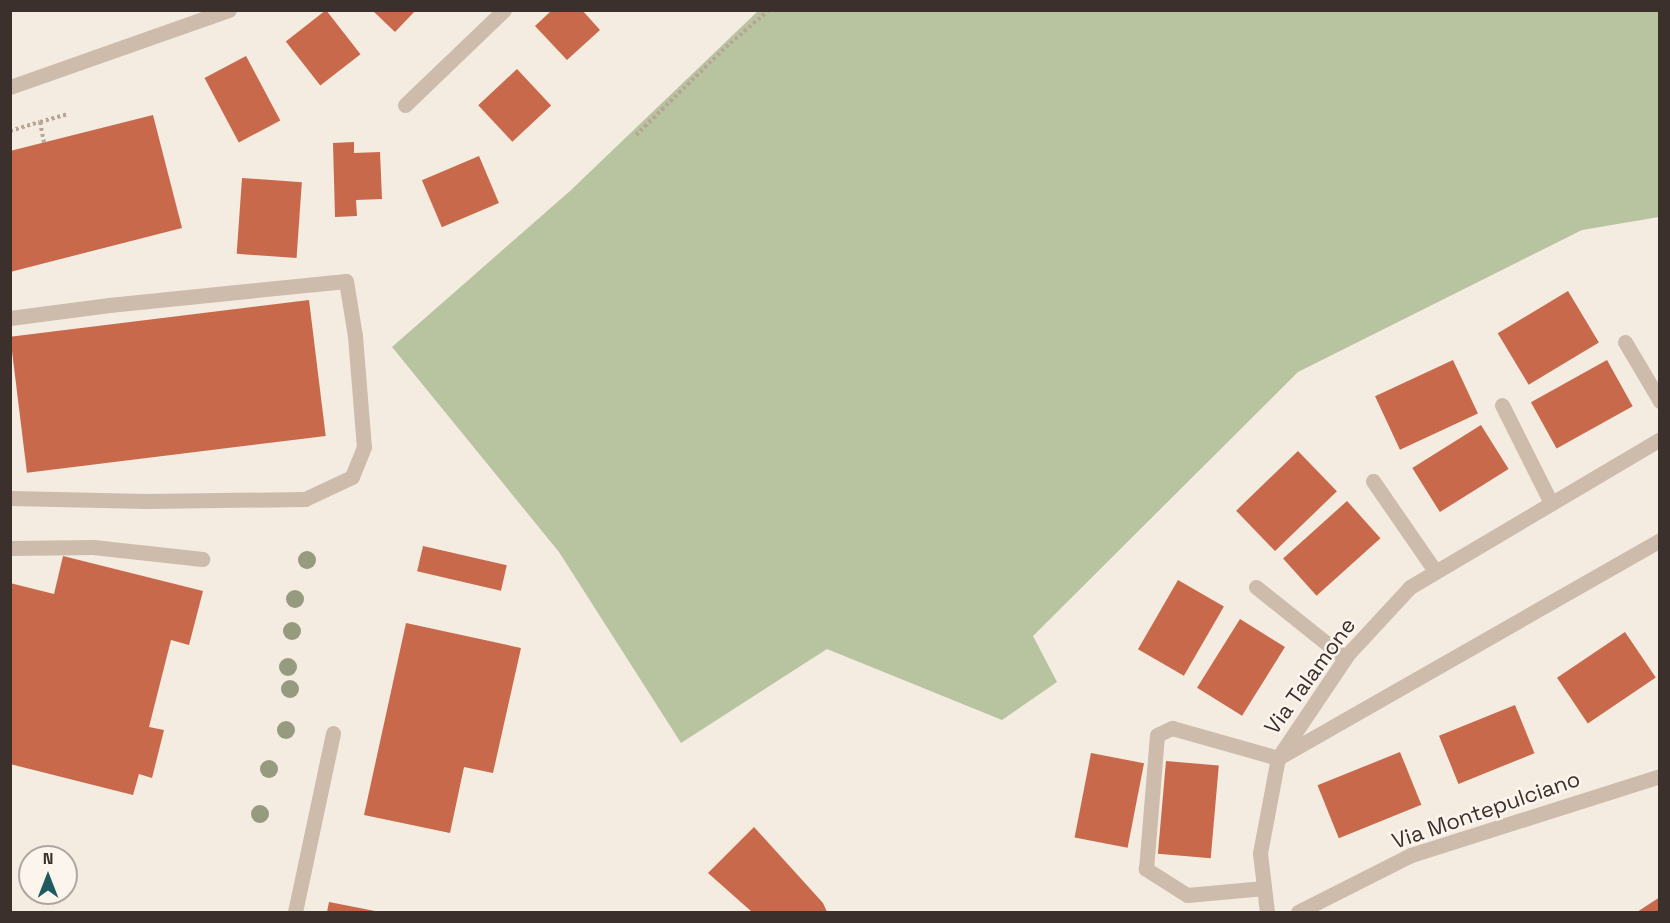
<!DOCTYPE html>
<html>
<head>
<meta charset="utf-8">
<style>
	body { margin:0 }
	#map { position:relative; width:1670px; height:923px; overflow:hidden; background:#f4ebe1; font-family:"Space Grotesk",sans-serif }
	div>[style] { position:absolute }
	.green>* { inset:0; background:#b8c4a0 }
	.building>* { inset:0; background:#c8694b; transform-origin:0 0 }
	.path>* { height:4px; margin-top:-2px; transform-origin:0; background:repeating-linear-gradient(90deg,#b9a596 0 3px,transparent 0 6px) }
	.service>* { height:15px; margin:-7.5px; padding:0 7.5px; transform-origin:7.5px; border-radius:7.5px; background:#cdbbac }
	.minor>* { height:15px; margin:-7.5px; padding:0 7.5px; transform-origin:7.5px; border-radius:7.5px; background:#cdbbac }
	.tertiary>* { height:15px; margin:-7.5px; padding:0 7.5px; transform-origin:7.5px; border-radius:7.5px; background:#cdbbac }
	.trees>* { width:18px; height:18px; margin:-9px; border-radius:50%; background:#969b7f }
	span { translate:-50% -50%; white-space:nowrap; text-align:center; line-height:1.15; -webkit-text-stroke:5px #fbf5ee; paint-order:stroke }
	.street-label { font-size:22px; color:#3b302b }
	.frame { position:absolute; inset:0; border:12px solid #3b302b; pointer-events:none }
	.north { position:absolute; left:18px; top:845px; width:60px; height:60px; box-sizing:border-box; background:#fbf5ee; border:2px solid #aea6a0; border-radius:50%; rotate:0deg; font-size:16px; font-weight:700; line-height:24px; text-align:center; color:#3b302b }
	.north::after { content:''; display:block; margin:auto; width:21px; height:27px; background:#1f5a5e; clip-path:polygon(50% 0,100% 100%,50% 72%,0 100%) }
</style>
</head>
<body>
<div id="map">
	<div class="green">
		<i style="clip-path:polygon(758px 11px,1659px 11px,1659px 217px,1582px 230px,1298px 372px,1033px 636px,1057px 682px,1002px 720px,827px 649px,681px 743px,559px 552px,392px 347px,570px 191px)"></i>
	</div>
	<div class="building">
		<i style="left:326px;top:10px;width:56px;height:51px;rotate:52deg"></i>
		<i style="clip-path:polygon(372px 10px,416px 10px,395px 32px)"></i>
		<i style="clip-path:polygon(552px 10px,582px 10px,600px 30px,567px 60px,535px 26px)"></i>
		<i style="left:246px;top:56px;width:73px;height:47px;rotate:62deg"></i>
		<i style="left:517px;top:69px;width:50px;height:53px;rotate:47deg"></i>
		<i style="clip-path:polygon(153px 115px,182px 228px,10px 272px,10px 151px)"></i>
		<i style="clip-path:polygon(354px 142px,354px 153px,380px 152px,382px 199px,356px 200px,357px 216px,335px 217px,333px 143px)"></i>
		<i style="left:479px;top:156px;width:51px;height:62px;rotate:67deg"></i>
		<i style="left:242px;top:178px;width:60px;height:76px;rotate:4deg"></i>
		<i style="left:1568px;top:291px;width:60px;height:82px;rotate:59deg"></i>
		<i style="left:309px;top:300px;width:137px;height:301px;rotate:83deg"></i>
		<i style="left:1453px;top:360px;width:59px;height:86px;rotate:65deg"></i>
		<i style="left:1607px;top:360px;width:53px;height:87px;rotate:61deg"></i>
		<i style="left:1481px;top:425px;width:52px;height:81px;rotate:58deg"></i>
		<i style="left:1298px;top:451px;width:56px;height:86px;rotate:46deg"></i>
		<i style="left:1347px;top:501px;width:50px;height:86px;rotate:48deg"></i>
		<i style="left:423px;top:546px;width:86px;height:26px;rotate:13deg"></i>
		<i style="clip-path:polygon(63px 556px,203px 591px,189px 645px,171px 640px,149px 727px,164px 730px,152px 778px,139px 774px,133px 795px,10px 764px,10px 583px,54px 594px)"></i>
		<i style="left:1178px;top:580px;width:53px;height:80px;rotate:30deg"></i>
		<i style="left:1240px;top:619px;width:53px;height:81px;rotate:32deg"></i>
		<i style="clip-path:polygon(406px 623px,521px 648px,493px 773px,464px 767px,450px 833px,364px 815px)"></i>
		<i style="left:1625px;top:632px;width:55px;height:82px;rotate:56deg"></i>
		<i style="left:1515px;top:705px;width:52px;height:82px;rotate:68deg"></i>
		<i style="left:1400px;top:752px;width:57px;height:89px;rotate:68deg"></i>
		<i style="left:1091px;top:753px;width:54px;height:86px;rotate:11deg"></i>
		<i style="left:1166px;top:761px;width:53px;height:93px;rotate:5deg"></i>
		<i style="clip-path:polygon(754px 827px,823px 903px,827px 912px,752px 912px,708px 873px)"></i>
		<i style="clip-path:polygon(1660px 897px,1660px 912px,1637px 912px)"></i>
		<i style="clip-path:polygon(329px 902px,375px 911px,374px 912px,327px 912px)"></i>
	</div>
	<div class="path">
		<i style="left:40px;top:122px;width:29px;rotate:-16deg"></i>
		<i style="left:10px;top:131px;width:31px;rotate:-17deg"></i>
		<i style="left:40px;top:122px;width:21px;rotate:79deg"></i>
		<i style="left:636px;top:135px;width:126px;rotate:-44.4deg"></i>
		<i style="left:726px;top:47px;width:57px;rotate:-40.7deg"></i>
	</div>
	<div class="service">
		<i style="left:10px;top:318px;width:100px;rotate:-7.5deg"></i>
		<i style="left:109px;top:305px;width:238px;rotate:-5.8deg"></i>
		<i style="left:346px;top:281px;width:56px;rotate:80.7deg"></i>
		<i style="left:355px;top:336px;width:111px;rotate:85.4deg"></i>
		<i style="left:364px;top:447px;width:32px;rotate:112deg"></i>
		<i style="left:352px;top:477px;width:52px;rotate:154.9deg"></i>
		<i style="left:305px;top:499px;width:159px;rotate:179.3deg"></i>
		<i style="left:146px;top:501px;width:136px;rotate:-178.7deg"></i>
		<i style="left:1625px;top:342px;width:69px;rotate:59.3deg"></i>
		<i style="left:1502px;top:405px;width:110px;rotate:63.4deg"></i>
		<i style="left:1373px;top:481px;width:109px;rotate:55.4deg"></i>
		<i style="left:10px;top:548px;width:83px;rotate:-0.7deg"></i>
		<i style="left:93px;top:547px;width:110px;rotate:6.3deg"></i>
		<i style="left:1256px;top:587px;width:114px;rotate:38.6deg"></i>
		<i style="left:1264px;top:888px;width:77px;rotate:174.8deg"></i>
		<i style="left:1187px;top:895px;width:49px;rotate:-147.6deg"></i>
		<i style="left:1146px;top:869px;width:134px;rotate:-85.3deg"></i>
		<i style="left:1157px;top:735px;width:17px;rotate:-25deg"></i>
		<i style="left:1172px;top:728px;width:110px;rotate:15.8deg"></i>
		<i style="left:1278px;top:758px;width:440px;rotate:-29.7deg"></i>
		<i style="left:295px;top:912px;width:183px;rotate:-78deg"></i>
	</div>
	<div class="minor">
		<i style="left:405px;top:105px;width:137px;rotate:-43.8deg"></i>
		<i style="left:1267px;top:912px;width:59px;rotate:-96.8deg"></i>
		<i style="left:1260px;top:853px;width:97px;rotate:-79.3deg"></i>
		<i style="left:1278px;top:758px;width:125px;rotate:-56.1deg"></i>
		<i style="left:1348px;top:654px;width:91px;rotate:-47.2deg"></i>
		<i style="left:1410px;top:587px;width:291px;rotate:-30.6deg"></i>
		<i style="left:1298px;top:912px;width:127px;rotate:-26.8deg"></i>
		<i style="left:1411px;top:855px;width:261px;rotate:-17.6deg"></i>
	</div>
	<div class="tertiary">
		<i style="left:10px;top:87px;width:232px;rotate:-19.4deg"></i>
	</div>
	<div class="trees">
		<i style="left:307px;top:560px"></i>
		<i style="left:295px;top:599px"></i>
		<i style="left:292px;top:631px"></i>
		<i style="left:288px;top:667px"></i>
		<i style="left:290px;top:689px"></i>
		<i style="left:286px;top:730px"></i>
		<i style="left:269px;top:769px"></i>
		<i style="left:260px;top:814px"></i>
	</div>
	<div class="street-label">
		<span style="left:1310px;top:676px;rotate:-54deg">Via Talamone</span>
		<span style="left:1486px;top:810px;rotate:-19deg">Via Montepulciano</span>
	</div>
	<div class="frame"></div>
	<div class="north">N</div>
</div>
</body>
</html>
